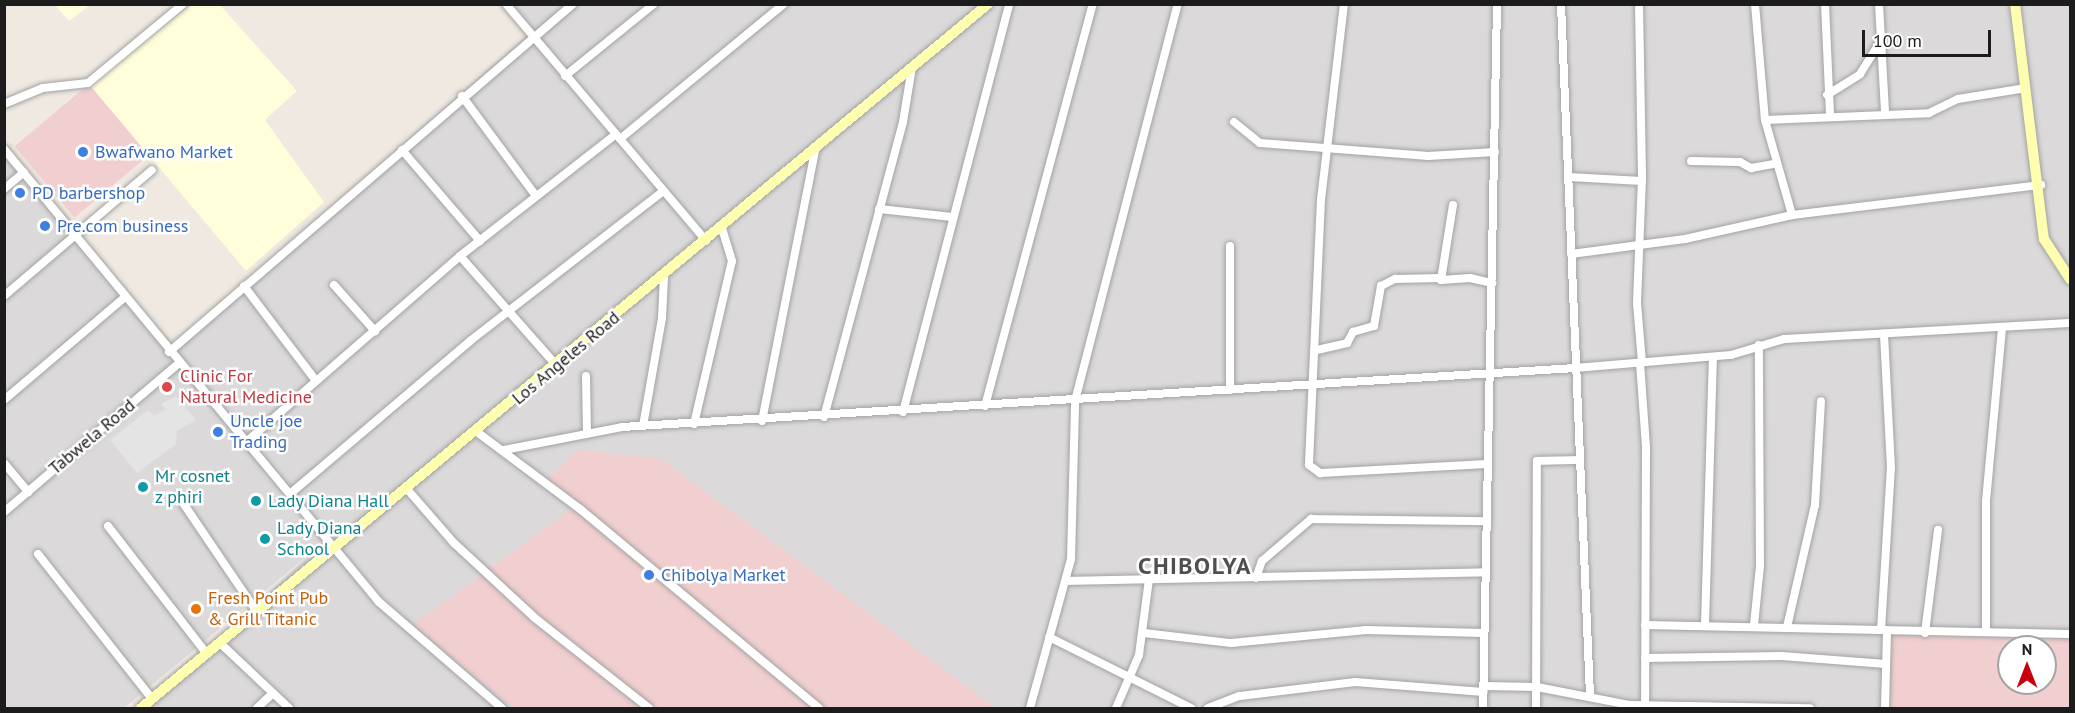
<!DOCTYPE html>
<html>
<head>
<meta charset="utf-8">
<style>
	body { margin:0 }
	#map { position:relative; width:2075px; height:713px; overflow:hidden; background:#efe9e1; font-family:"PT Sans",sans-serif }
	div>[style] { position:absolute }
	.residential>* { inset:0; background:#dbd9d9 }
	.commercial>* { inset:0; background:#f1cecf; transform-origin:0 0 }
	.education>* { inset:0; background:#fffdda }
	.parking>* { inset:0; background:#e4e4e4 }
	.roads { filter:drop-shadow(0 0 2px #a3a3a3) drop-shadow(0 0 2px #a3a3a3) }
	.street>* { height:8px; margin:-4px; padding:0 4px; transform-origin:4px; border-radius:4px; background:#fff }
	.secondary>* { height:10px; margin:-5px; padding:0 5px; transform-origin:5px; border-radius:5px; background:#fefeb0 }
	.dots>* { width:16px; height:16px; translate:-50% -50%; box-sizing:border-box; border:3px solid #fff; border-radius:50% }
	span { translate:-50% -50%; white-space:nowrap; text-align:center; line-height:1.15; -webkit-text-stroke:5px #fff; paint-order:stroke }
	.shop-label { font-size:18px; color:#366cbe }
	.left { translate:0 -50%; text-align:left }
	.street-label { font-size:18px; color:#1c1c1c }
	.health-label { font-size:18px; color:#be3a42 }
	.culture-label { font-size:18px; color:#0d838f }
	.food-label { font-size:18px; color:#c56008 }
	.district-label { font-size:24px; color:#4f4f4f; font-weight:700; letter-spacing:1.5px }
	.frame { position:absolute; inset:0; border:6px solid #1c1c1c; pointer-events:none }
	.north { position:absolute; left:1997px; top:635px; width:60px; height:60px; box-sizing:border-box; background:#fff; border:2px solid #a4a4a4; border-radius:50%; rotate:0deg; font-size:16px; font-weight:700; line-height:24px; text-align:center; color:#1c1c1c }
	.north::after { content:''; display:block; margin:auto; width:21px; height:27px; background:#c9000b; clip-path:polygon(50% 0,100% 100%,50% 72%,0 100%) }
	.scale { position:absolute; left:1862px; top:30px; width:129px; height:27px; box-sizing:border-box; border:3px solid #1c1c1c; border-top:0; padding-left:8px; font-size:18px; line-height:21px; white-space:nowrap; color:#1c1c1c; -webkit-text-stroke:4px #fff; paint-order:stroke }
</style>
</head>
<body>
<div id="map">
	<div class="residential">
		<i style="clip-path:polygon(503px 5px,2070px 5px,2070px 638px,1887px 636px,1885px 708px,149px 708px,314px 550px,124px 708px,5px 708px,4px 145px,173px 345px,527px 35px)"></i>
	</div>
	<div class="commercial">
		<i style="left:89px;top:84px;width:93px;height:97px;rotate:50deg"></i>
		<i style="clip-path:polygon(577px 450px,661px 459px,996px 708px,513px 708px,413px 625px,575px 506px,547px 480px)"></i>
		<i style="clip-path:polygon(evenodd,1887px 636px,2070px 638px,2070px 708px,1885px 708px,1887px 636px,2009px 647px,2045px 647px,2045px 683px,2009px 683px,2009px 647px)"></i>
	</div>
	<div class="education">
		<i style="clip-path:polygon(55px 5px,90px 5px,69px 21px)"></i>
		<i style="clip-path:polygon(191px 5px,220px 5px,297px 91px,265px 120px,324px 202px,246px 271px,89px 84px)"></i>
	</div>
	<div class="parking">
		<i style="clip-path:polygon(176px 396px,196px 420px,177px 431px,176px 444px,137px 473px,110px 440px,148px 410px,154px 416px,165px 409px,161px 404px)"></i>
	</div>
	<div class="roads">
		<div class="street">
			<i style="left:506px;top:4px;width:310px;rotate:49.8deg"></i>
			<i style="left:1344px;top:4px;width:196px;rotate:96.7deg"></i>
			<i style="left:1321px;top:199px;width:266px;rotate:92.6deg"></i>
			<i style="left:1309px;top:465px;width:14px;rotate:36deg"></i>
			<i style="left:1320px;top:473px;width:167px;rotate:-3.1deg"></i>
			<i style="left:1561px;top:4px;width:694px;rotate:87.6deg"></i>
			<i style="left:1639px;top:4px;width:174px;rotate:89deg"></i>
			<i style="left:1642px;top:178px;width:125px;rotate:92.3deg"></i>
			<i style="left:1637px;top:303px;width:60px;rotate:85.2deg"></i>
			<i style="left:1755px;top:4px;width:116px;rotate:85.1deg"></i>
			<i style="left:1765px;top:120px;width:99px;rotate:74.1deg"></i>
			<i style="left:1825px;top:4px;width:112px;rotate:87.4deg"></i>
			<i style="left:1879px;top:4px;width:109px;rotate:86.8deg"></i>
			<i style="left:565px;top:76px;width:114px;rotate:-39deg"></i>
			<i style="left:1827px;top:95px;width:39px;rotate:-32deg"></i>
			<i style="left:1860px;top:74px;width:38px;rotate:-58deg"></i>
			<i style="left:462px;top:96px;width:124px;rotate:53.5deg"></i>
			<i style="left:4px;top:104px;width:42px;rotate:-22.3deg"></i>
			<i style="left:43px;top:88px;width:45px;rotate:-6.3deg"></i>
			<i style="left:88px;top:83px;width:124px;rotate:-39.7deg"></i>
			<i style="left:1765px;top:120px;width:164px;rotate:-2.4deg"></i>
			<i style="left:1929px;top:113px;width:32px;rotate:-26deg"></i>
			<i style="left:1958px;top:99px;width:69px;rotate:-9.2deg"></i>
			<i style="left:1234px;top:122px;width:33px;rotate:39deg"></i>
			<i style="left:1260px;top:143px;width:169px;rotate:4.4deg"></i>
			<i style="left:1428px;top:156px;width:67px;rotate:-3.4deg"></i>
			<i style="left:620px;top:139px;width:212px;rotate:-39.5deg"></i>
			<i style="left:4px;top:149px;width:588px;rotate:50.38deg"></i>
			<i style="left:379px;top:602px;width:162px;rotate:40.8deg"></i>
			<i style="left:402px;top:150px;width:120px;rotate:49.4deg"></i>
			<i style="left:1691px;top:161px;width:49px;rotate:1.2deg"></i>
			<i style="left:1740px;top:162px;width:13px;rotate:29deg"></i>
			<i style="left:1751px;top:168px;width:22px;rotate:-10deg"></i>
			<i style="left:1569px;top:177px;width:73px;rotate:3.1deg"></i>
			<i style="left:4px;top:189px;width:26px;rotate:-40deg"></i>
			<i style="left:1453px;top:205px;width:76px;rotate:99.1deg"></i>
			<i style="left:1441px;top:280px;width:29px;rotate:-4deg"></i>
			<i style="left:1470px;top:278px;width:23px;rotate:13deg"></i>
			<i style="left:879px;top:209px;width:72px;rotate:6.3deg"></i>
			<i style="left:1571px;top:254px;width:115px;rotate:-7.5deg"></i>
			<i style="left:1685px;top:239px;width:110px;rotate:-12.6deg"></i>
			<i style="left:1792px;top:215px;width:251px;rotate:-6.9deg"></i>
			<i style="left:460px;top:256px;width:147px;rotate:48.6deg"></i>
			<i style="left:334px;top:285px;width:62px;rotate:48.3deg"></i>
			<i style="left:244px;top:286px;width:119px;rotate:52.8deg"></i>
			<i style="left:4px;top:296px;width:194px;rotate:-40.4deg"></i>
			<i style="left:1317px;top:350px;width:31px;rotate:-13deg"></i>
			<i style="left:1347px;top:343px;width:13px;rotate:-61deg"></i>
			<i style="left:1353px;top:332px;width:22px;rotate:-16deg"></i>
			<i style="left:1374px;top:326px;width:41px;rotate:-80.1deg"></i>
			<i style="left:1381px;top:286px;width:16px;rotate:-27deg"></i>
			<i style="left:1395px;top:279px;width:46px;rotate:-1.2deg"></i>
			<i style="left:169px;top:352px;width:533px;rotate:-40.74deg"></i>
			<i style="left:1640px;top:363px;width:84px;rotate:85.9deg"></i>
			<i style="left:1646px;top:447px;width:261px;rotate:90.2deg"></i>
			<i style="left:586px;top:376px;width:56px;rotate:89deg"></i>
			<i style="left:1230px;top:390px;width:144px;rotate:-90deg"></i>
			<i style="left:4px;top:400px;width:157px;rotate:-40.4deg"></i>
			<i style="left:985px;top:406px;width:416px;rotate:-75deg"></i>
			<i style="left:903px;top:412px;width:422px;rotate:-75.4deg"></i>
			<i style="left:824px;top:417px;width:305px;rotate:-75deg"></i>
			<i style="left:903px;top:122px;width:56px;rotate:-80.7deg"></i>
			<i style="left:762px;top:421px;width:276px;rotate:-78.9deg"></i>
			<i style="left:694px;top:424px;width:167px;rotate:-76.9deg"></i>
			<i style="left:732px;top:261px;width:34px;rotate:-107deg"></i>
			<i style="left:643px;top:426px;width:110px;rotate:-80deg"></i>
			<i style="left:662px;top:318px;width:41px;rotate:-87.2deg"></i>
			<i style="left:477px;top:432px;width:129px;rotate:36.8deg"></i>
			<i style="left:580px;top:509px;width:311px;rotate:39.8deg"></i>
			<i style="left:245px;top:443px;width:285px;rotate:-41deg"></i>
			<i style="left:460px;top:256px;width:198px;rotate:-38deg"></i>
			<i style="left:504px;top:450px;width:120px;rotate:-11deg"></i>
			<i style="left:622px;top:427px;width:955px;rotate:-3.54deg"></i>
			<i style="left:1575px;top:368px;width:157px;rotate:-4.8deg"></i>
			<i style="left:1731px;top:355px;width:55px;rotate:-16.8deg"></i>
			<i style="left:1784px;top:339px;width:286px;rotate:-3.2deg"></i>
			<i style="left:4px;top:463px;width:38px;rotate:50deg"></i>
			<i style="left:407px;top:489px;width:72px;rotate:49deg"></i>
			<i style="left:454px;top:543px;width:110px;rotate:42.8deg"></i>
			<i style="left:535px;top:618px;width:145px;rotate:38.3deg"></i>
			<i style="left:291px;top:493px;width:235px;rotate:-40.3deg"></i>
			<i style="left:470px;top:341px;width:243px;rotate:-37.8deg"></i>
			<i style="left:179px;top:497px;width:139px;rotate:55.9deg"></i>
			<i style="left:4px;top:512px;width:230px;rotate:-40.4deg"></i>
			<i style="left:108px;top:526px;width:162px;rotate:52.3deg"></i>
			<i style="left:38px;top:554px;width:184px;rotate:51.8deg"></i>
			<i style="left:1256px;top:578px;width:18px;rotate:-71deg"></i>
			<i style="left:1262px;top:561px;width:65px;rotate:-40.6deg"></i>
			<i style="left:1311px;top:519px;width:175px;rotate:0.7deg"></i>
			<i style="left:1068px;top:581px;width:417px;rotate:-1.2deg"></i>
			<i style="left:1705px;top:624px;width:267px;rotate:-88.3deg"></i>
			<i style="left:1645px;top:625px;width:425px;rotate:1.2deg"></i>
			<i style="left:1754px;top:625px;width:59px;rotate:-84.2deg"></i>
			<i style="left:1760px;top:566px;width:221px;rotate:-90.3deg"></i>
			<i style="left:1787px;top:627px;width:125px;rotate:-77.1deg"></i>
			<i style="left:1815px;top:505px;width:104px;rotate:-86.7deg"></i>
			<i style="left:1881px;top:630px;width:162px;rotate:-86.5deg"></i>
			<i style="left:1891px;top:468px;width:132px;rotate:-93deg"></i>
			<i style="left:1986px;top:632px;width:131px;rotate:-90deg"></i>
			<i style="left:1986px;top:501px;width:172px;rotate:-84.7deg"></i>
			<i style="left:1144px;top:633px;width:88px;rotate:6.6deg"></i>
			<i style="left:1231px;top:643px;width:136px;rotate:-5.5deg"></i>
			<i style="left:1366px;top:630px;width:118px;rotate:1.5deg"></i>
			<i style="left:1925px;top:633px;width:104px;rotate:-82.8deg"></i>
			<i style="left:1049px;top:637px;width:159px;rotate:26.6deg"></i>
			<i style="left:220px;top:643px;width:95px;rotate:43.3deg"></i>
			<i style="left:1645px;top:658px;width:137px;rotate:-0.8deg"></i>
			<i style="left:1782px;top:656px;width:104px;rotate:4.4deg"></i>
			<i style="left:1484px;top:686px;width:53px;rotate:1.1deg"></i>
			<i style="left:1537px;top:687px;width:95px;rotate:11deg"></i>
			<i style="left:1630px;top:705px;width:180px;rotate:1deg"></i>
			<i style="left:257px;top:708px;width:22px;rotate:-43deg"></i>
			<i style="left:1030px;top:708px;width:155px;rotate:-74.6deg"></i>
			<i style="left:1071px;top:559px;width:158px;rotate:-88.5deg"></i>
			<i style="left:1075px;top:401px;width:410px;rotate:-75.5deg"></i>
			<i style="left:1116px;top:708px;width:58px;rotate:-66.5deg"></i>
			<i style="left:1139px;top:655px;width:77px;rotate:-82.5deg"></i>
			<i style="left:1208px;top:708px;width:34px;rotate:-21deg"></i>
			<i style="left:1240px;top:696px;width:116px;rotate:-6.9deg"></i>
			<i style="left:1355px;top:682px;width:129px;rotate:4.4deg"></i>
			<i style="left:1483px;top:708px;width:704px;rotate:-88.86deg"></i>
			<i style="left:1536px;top:708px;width:247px;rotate:-89.8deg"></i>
			<i style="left:1537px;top:461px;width:42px;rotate:-1.4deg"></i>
			<i style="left:1885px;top:708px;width:76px;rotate:-88.5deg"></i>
		</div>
		<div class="secondary">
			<i style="left:2015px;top:4px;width:237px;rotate:83deg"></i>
			<i style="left:2044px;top:239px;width:48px;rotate:57deg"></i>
			<i style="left:141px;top:708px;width:1101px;rotate:-39.73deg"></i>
		</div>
	</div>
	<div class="dots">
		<i style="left:83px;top:152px;background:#3f7fe0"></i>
		<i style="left:20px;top:193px;background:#3f7fe0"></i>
		<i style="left:45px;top:226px;background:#3f7fe0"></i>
		<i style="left:167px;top:387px;background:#e0444e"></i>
		<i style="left:218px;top:432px;background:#3f7fe0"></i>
		<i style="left:143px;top:487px;background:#0f9aa8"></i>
		<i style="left:256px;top:501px;background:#0f9aa8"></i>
		<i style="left:265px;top:539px;background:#0f9aa8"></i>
		<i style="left:649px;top:575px;background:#3f7fe0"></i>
		<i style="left:196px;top:609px;background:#e8710a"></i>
	</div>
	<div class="shop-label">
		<span class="left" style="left:95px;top:152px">Bwafwano Market</span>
		<span class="left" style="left:32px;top:193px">PD barbershop</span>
		<span class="left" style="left:57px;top:226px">Pre.com business</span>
		<span class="left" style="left:230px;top:432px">Uncle joe<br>Trading</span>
		<span class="left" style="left:661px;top:575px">Chibolya Market</span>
	</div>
	<div class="street-label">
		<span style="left:566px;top:358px;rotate:-40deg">Los Angeles Road</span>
		<span style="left:92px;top:437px;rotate:-40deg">Tabwela Road</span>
	</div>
	<div class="health-label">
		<span class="left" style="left:180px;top:387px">Clinic For<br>Natural Medicine</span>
	</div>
	<div class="culture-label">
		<span class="left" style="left:155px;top:487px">Mr cosnet<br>z phiri</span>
		<span class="left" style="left:268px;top:501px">Lady Diana Hall</span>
		<span class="left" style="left:277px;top:539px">Lady Diana<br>School</span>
	</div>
	<div class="food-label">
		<span class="left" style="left:208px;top:609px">Fresh Point Pub<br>&amp; Grill Titanic</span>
	</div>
	<div class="district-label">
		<span style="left:1195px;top:566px">CHIBOLYA</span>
	</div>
	<div class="frame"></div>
	<div class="north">N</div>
	<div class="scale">100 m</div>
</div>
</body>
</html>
